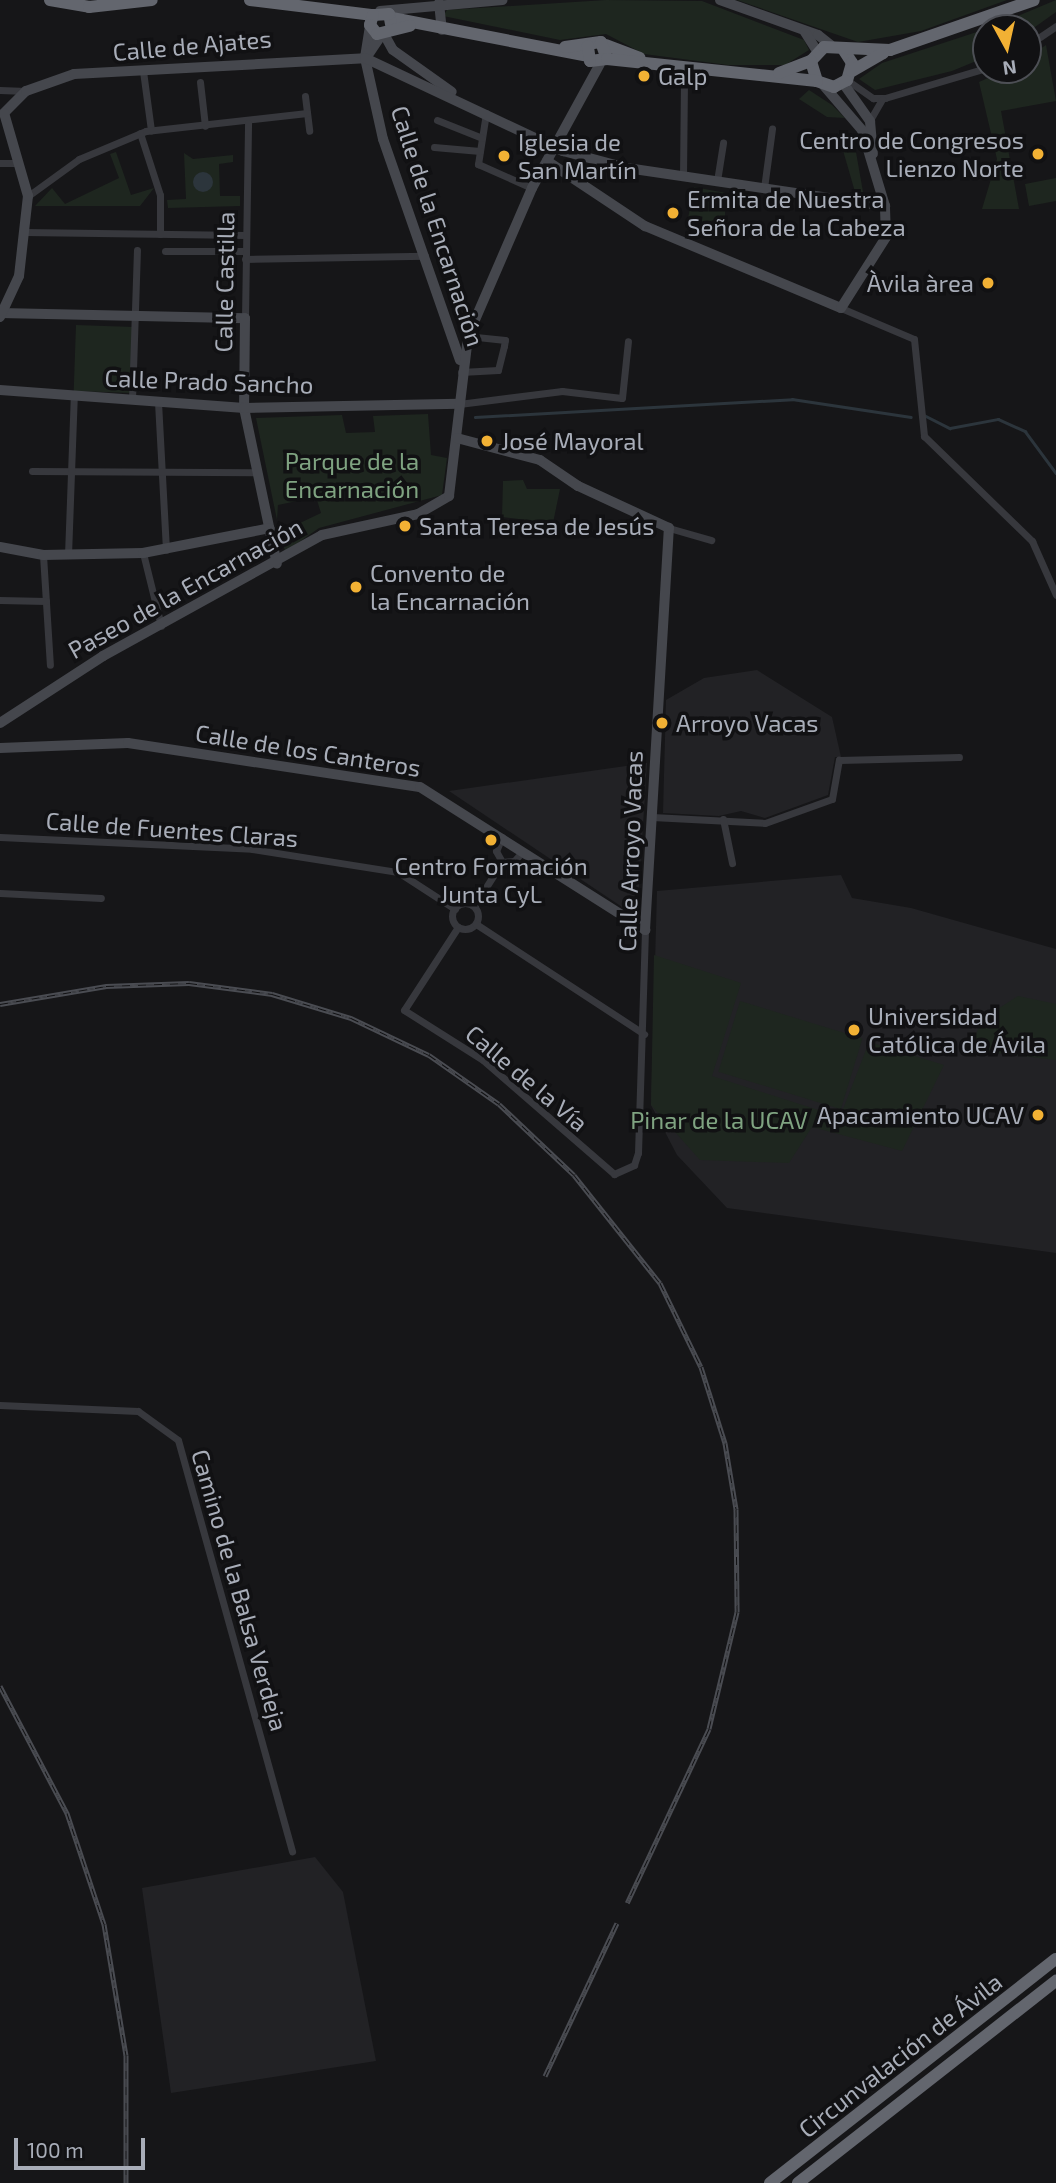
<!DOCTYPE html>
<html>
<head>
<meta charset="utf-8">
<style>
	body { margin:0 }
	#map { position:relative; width:1056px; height:2183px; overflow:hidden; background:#161618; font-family:"Exo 2",sans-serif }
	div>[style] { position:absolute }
	.built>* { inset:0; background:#222225 }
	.green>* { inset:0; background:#1e261f; transform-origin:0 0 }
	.water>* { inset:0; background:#2c353c }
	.round { border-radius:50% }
	.stream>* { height:2.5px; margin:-1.25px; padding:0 1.25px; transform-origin:1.25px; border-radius:1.25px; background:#2c353c }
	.street>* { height:7px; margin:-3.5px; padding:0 3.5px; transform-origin:3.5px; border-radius:3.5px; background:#37383d }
	.street>.ring { margin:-3.5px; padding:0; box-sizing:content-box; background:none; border:7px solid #37383d; border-radius:50% }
	.secondary>* { height:10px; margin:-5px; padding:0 5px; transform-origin:5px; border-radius:5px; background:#45474d }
	.highway>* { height:12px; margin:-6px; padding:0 6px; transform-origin:6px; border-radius:6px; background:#63666e }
	.rail>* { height:5px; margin-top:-2.5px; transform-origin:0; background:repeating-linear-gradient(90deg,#111113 0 8px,#4a4c52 0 16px); box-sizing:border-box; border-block:2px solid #4a4c52 }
	.dots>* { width:19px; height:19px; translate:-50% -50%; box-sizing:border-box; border:4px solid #111113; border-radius:50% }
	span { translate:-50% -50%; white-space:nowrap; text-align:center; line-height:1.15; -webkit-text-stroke:7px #111113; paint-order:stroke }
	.street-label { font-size:24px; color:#a8adb8 }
	.poi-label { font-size:24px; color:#a8adb8 }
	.left { translate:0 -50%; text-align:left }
	.right { translate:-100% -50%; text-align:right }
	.park-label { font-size:24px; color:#7fa381 }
	.north { position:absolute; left:972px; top:14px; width:70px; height:70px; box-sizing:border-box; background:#111113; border:2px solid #4d4f55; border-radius:50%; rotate:172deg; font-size:19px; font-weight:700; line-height:28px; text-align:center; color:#a8adb8 }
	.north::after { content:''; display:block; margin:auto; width:24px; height:32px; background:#f2b134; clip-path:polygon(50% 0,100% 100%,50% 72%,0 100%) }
	.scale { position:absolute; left:14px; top:2138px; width:131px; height:32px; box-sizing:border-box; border:4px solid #a8adb8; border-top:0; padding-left:9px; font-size:21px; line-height:24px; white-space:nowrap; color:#a8adb8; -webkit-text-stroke:5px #111113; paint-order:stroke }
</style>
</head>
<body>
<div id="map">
	<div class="built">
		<i style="clip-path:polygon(757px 670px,832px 717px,841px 757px,835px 757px,828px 795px,765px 818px,741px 811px,719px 816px,663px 813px,666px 700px,704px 678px)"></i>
		<i style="clip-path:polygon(647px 763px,637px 917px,449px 791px)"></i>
		<i style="clip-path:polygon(841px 875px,852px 898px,911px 908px,1056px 949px,1056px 1253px,727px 1208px,677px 1155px,651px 1105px,657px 891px)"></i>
		<i style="clip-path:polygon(315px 1857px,343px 1892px,376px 2061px,171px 2093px,142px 1888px)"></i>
	</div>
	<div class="green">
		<i style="clip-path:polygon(606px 0,702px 1px,804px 40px,809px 50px,785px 65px,728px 65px,644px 54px,606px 34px,560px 40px,443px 16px,447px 10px)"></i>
		<i style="clip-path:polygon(737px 0,1007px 0,921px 31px,858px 42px)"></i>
		<i style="clip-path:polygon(1056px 0,1056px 12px,1028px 32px,989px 28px)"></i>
		<i style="clip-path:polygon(986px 29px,986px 57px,952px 71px,875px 90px,859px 79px,882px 63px)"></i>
		<i style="clip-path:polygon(1046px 45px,1056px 101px,1001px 111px,1019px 209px,982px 209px,997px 159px,979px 82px,1006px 70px,1028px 70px,1028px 57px)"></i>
		<i style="clip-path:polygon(809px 90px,832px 105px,845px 118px,827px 117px,799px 99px)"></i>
		<i style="clip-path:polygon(838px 133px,853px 135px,863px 192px,855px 192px)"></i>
		<i style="clip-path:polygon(116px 152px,131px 195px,154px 188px,140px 206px,35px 206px,52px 188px,65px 204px,119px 178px,110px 154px)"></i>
		<i style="clip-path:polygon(184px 153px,193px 159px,233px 155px,233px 162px,219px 164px,220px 196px,240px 196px,240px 206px,168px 208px,167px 200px,186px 199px)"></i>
		<i style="clip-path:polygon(1056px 178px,1056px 201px,1029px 206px,1025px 184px)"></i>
		<i style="clip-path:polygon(694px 187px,726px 193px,724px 237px,686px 229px)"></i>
		<i style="left:76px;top:325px;width:58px;height:66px;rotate:2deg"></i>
		<i style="clip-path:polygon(428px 414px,431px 455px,447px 458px,442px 495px,319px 528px,285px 552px,281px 532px,321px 513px,316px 497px,278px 505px,277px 520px,256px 418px,342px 415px,346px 433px,375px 432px,373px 416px)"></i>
		<i style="clip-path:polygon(523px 480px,527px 489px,560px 489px,553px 523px,502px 517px,503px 481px)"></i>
		<i style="clip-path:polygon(654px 955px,741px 983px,712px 1076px,840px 1117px,869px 1042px,944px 1065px,902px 1151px,812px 1127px,789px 1163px,700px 1160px,651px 1105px)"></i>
		<i style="clip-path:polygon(1018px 996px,1056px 1004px,1056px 1060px,970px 1050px,982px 1019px)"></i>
		<i style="left:740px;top:1001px;width:128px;height:74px;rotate:17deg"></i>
	</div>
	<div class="water">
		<i class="round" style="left:193px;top:172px;width:20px;height:20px"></i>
	</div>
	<div class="stream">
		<i style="left:924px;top:415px;width:29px;rotate:27deg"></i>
		<i style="left:950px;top:428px;width:49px;rotate:-10.6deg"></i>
		<i style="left:998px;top:419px;width:30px;rotate:24deg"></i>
		<i style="left:1025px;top:431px;width:52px;rotate:53.6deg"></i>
		<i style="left:475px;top:417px;width:318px;rotate:-3.2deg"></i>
		<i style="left:792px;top:399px;width:120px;rotate:8.6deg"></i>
	</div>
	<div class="street">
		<i style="left:1028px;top:45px;width:34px;rotate:-34deg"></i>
		<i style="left:143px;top:71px;width:60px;rotate:82.3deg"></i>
		<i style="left:847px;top:80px;width:32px;rotate:35deg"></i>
		<i style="left:873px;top:98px;width:12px"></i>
		<i style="left:885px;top:98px;width:105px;rotate:-16.5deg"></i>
		<i style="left:200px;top:82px;width:44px;rotate:83.5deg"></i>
		<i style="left:0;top:90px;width:26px;rotate:2deg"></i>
		<i style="left:305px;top:96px;width:35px;rotate:83deg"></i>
		<i style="left:486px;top:113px;width:52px;rotate:98.9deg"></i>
		<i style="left:478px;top:164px;width:59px;rotate:24deg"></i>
		<i style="left:437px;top:120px;width:48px;rotate:21.8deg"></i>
		<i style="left:870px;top:120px;width:24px;rotate:-60deg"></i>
		<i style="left:140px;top:133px;width:65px;rotate:72.1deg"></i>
		<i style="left:160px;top:195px;width:39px;rotate:90deg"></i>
		<i style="left:434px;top:147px;width:46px;rotate:5deg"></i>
		<i style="left:0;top:163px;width:17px"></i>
		<i style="left:683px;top:176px;width:94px;rotate:-89.4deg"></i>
		<i style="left:717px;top:181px;width:39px;rotate:-81deg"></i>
		<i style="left:764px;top:188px;width:60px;rotate:-82.3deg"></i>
		<i style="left:28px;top:196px;width:63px;rotate:-36deg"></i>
		<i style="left:79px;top:159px;width:73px;rotate:-22.7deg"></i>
		<i style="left:146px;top:131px;width:162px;rotate:-6.4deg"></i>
		<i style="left:24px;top:232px;width:222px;rotate:0.8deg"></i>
		<i style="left:165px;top:251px;width:81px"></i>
		<i style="left:245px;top:259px;width:180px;rotate:-1deg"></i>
		<i style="left:841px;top:308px;width:79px;rotate:23deg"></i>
		<i style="left:914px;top:339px;width:98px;rotate:84.1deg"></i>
		<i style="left:924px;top:436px;width:151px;rotate:44.2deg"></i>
		<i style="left:1032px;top:541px;width:59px;rotate:66deg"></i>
		<i style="left:245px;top:318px;width:195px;rotate:-89.1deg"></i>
		<i style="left:461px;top:372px;width:37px;rotate:-3deg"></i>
		<i style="left:498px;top:370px;width:25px;rotate:-76deg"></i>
		<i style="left:504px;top:346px;width:6px;rotate:-81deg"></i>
		<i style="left:505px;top:340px;width:37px;rotate:-174deg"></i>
		<i style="left:132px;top:400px;width:150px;rotate:-88.1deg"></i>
		<i style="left:158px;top:402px;width:148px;rotate:86.9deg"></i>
		<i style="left:459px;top:404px;width:104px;rotate:-7.2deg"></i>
		<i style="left:562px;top:391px;width:60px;rotate:6.7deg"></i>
		<i style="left:622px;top:398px;width:57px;rotate:-84deg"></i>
		<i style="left:32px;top:471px;width:226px;rotate:0.3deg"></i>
		<i style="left:669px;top:528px;width:44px;rotate:15.9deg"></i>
		<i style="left:143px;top:553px;width:75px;rotate:76.1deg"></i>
		<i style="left:43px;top:555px;width:110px;rotate:86.4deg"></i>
		<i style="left:68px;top:555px;width:160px;rotate:-87.9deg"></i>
		<i style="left:0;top:600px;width:46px;rotate:1.2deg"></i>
		<i style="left:652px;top:817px;width:113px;rotate:3deg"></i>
		<i style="left:765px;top:823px;width:71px;rotate:-19.7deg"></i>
		<i style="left:832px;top:799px;width:40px;rotate:-80deg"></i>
		<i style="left:839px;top:760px;width:120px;rotate:-1.4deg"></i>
		<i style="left:723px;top:819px;width:45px;rotate:78.4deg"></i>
		<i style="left:0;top:837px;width:252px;rotate:2.7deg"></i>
		<i style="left:252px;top:849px;width:148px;rotate:9deg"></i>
		<i style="left:398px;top:872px;width:68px;rotate:33deg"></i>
		<i style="left:502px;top:837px;width:15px;rotate:113deg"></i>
		<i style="left:496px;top:851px;width:13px;rotate:61deg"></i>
		<i style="left:502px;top:862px;width:12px;rotate:-5deg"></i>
		<i style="left:514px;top:861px;width:13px;rotate:-48deg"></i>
		<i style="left:0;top:893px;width:101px;rotate:2.8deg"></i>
		<i class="ring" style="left:452px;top:903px;width:19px;height:19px"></i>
		<i style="left:474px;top:906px;width:52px;rotate:-57.5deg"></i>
		<i style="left:476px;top:924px;width:201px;rotate:33.2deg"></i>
		<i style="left:458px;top:927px;width:99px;rotate:123deg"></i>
		<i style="left:404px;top:1010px;width:93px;rotate:32.3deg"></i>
		<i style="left:483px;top:1060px;width:174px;rotate:41deg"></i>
		<i style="left:614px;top:1174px;width:22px;rotate:-24deg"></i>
		<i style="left:634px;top:1165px;width:13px;rotate:-72deg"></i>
		<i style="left:638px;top:1153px;width:223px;rotate:-88.2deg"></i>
		<i style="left:0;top:1405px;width:138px;rotate:2.5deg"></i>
		<i style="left:138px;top:1411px;width:49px;rotate:35.9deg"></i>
		<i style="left:178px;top:1440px;width:427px;rotate:74.5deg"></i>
	</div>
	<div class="secondary">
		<i style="left:720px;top:0;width:104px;rotate:19.7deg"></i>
		<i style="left:818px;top:35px;width:16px;rotate:38deg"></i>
		<i style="left:439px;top:3px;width:27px;rotate:84deg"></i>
		<i style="left:380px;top:11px;width:123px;rotate:-5.1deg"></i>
		<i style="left:370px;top:26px;width:32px;rotate:99deg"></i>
		<i style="left:365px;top:58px;width:83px;rotate:77.5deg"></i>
		<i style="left:383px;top:139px;width:234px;rotate:70.8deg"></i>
		<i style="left:805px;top:32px;width:22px;rotate:58deg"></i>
		<i style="left:384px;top:34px;width:18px;rotate:61deg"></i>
		<i style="left:393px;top:50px;width:72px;rotate:35.4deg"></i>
		<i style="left:366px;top:58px;width:29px;rotate:-56deg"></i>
		<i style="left:843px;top:83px;width:47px;rotate:54.6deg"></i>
		<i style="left:870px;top:121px;width:33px;rotate:85deg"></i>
		<i style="left:4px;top:113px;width:31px;rotate:-45deg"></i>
		<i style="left:26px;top:91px;width:51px;rotate:-19.5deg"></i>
		<i style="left:74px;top:74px;width:291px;rotate:-3.1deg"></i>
		<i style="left:365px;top:58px;width:219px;rotate:25.2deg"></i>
		<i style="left:563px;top:151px;width:66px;rotate:14.9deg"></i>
		<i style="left:627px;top:168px;width:261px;rotate:8.4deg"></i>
		<i style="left:547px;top:161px;width:118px;rotate:33.6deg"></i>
		<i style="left:645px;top:226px;width:212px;rotate:22.7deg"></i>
		<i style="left:841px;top:308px;width:84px;rotate:-57.6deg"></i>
		<i style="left:886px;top:237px;width:31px;rotate:-92deg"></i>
		<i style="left:885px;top:206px;width:79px;rotate:-106.8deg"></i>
		<i style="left:862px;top:130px;width:58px;rotate:-130.8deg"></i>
		<i style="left:0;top:313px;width:245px;rotate:1.2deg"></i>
		<i style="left:245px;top:318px;width:90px;rotate:90.6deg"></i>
		<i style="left:244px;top:408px;width:159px;rotate:78.1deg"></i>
		<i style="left:0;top:317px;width:45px;rotate:-65.1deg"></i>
		<i style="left:19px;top:276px;width:81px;rotate:-83.6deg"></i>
		<i style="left:28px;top:196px;width:86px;rotate:-106.1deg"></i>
		<i style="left:0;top:390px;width:245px;rotate:4.2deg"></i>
		<i style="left:244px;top:408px;width:215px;rotate:-1.1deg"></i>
		<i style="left:0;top:547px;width:44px;rotate:10.5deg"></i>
		<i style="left:43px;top:555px;width:100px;rotate:-1.1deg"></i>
		<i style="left:143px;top:553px;width:129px;rotate:-11.1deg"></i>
		<i style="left:0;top:723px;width:123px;rotate:-33deg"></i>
		<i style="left:103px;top:656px;width:250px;rotate:-28.9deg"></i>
		<i style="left:322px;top:535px;width:98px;rotate:-12.3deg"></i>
		<i style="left:418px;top:514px;width:36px;rotate:-30deg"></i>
		<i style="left:449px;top:496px;width:161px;rotate:-83.2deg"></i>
		<i style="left:468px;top:336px;width:161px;rotate:-66.6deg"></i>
		<i style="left:532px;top:188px;width:141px;rotate:-61.3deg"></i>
		<i style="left:0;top:748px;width:128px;rotate:-2.2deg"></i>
		<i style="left:128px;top:743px;width:295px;rotate:8.6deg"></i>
		<i style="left:420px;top:787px;width:267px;rotate:32.4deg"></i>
		<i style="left:645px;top:930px;width:403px;rotate:-86.6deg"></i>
		<i style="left:669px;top:528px;width:100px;rotate:-155.2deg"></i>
		<i style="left:578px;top:486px;width:46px;rotate:-145.6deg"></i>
		<i style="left:540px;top:460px;width:86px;rotate:-165.2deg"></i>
	</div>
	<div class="highway">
		<i style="left:50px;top:0;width:40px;rotate:10deg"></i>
		<i style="left:89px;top:7px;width:63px;rotate:-6.3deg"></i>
		<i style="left:250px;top:0;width:124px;rotate:7deg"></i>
		<i style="left:392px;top:18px;width:199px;rotate:11deg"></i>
		<i style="left:392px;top:29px;width:15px;rotate:-101deg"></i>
		<i style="left:389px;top:14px;width:16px;rotate:176deg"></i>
		<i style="left:373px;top:15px;width:10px;rotate:107deg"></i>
		<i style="left:370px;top:25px;width:11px;rotate:52deg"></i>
		<i style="left:377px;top:34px;width:34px;rotate:-14deg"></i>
		<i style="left:606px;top:45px;width:36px;rotate:21deg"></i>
		<i style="left:565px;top:47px;width:36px;rotate:-8deg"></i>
		<i style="left:601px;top:42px;width:18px;rotate:71deg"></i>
		<i style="left:607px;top:59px;width:17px;rotate:173deg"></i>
		<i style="left:590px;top:61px;width:15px;rotate:-98deg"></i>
		<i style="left:843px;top:49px;width:17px;rotate:57deg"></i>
		<i style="left:852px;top:63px;width:18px;rotate:106deg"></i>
		<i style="left:847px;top:80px;width:15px;rotate:152deg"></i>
		<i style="left:834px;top:87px;width:18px;rotate:-161deg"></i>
		<i style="left:817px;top:81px;width:21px;rotate:-107deg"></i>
		<i style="left:811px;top:61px;width:19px;rotate:-47deg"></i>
		<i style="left:824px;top:47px;width:66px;rotate:2.6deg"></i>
		<i style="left:890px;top:50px;width:152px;rotate:-19.1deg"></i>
		<i style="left:607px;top:59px;width:211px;rotate:6deg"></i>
		<i style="left:852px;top:71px;width:36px;rotate:-30deg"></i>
		<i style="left:779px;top:73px;width:34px;rotate:-21deg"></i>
		<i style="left:770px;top:2183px;width:363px;rotate:-38.1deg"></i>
		<i style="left:798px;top:2183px;width:328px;rotate:-38.1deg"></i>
	</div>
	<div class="rail">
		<i style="left:0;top:1004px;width:108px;rotate:-9.6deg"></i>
		<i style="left:106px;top:986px;width:83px;rotate:-2.1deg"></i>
		<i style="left:189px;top:983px;width:84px;rotate:7.5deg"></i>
		<i style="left:272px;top:994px;width:83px;rotate:16.9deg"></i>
		<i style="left:351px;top:1018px;width:86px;rotate:25.4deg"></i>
		<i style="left:429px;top:1055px;width:85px;rotate:35deg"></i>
		<i style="left:499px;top:1104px;width:103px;rotate:43.4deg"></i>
		<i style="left:574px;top:1175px;width:138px;rotate:51.5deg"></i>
		<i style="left:660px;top:1283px;width:93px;rotate:64deg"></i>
		<i style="left:701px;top:1367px;width:80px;rotate:72.5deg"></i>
		<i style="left:725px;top:1443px;width:67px;rotate:80.5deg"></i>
		<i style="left:736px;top:1509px;width:103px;rotate:89.4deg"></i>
		<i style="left:737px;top:1612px;width:120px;rotate:103.5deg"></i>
		<i style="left:709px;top:1729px;width:192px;rotate:115.2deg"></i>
		<i style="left:0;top:1686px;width:144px;rotate:62.2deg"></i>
		<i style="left:67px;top:1813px;width:117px;rotate:71.6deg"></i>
		<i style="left:104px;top:1924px;width:133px;rotate:80.5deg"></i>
		<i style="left:126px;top:2055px;width:128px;rotate:90deg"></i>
		<i style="left:545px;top:2076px;width:169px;rotate:-64.8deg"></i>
	</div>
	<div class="dots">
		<i style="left:644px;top:76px;background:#f2b134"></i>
		<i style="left:1038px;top:154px;background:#f2b134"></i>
		<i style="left:504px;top:156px;background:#f2b134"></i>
		<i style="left:673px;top:213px;background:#f2b134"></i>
		<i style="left:988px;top:283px;background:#f2b134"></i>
		<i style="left:487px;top:441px;background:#f2b134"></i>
		<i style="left:405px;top:526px;background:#f2b134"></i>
		<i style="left:356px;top:587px;background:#f2b134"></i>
		<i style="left:662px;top:723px;background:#f2b134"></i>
		<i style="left:491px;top:840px;background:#f2b134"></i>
		<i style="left:854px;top:1030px;background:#f2b134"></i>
		<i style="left:1038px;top:1115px;background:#f2b134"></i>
	</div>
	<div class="street-label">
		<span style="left:192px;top:45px;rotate:-5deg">Calle de Ajates</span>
		<span style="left:438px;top:226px;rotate:72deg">Calle de la Encarnación</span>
		<span style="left:224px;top:282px;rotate:-89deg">Calle Castilla</span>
		<span style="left:209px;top:381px;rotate:2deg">Calle Prado Sancho</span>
		<span style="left:185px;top:588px;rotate:-29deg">Paseo de la Encarnación</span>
		<span style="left:308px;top:750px;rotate:9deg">Calle de los Canteros</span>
		<span style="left:172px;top:829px;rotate:4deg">Calle de Fuentes Claras</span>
		<span style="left:630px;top:851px;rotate:-88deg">Calle Arroyo Vacas</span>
		<span style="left:527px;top:1078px;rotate:40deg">Calle de la Vía</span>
		<span style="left:240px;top:1590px;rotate:74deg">Camino de la Balsa Verdeja</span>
		<span style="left:900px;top:2055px;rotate:-38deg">Circunvalación de Ávila</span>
	</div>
	<div class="poi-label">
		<span class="left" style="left:658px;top:76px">Galp</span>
		<span class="right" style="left:1024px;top:154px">Centro de Congresos<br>Lienzo Norte</span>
		<span class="left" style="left:518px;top:156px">Iglesia de<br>San Martín</span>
		<span class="left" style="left:687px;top:213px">Ermita de Nuestra<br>Señora de la Cabeza</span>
		<span class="right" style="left:974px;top:283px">Àvila àrea</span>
		<span class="left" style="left:501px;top:441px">José Mayoral</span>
		<span class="left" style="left:419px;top:526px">Santa Teresa de Jesús</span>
		<span class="left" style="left:370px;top:587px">Convento de<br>la Encarnación</span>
		<span class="left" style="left:676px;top:723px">Arroyo Vacas</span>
		<span style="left:491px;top:880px">Centro Formación<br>Junta CyL</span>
		<span class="left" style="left:868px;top:1030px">Universidad<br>Católica de Ávila</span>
		<span class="right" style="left:1024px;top:1115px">Apacamiento UCAV</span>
	</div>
	<div class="park-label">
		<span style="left:352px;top:475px">Parque de la<br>Encarnación</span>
		<span style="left:719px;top:1120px">Pinar de la UCAV</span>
	</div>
	<div class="north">N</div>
	<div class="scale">100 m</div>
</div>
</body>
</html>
